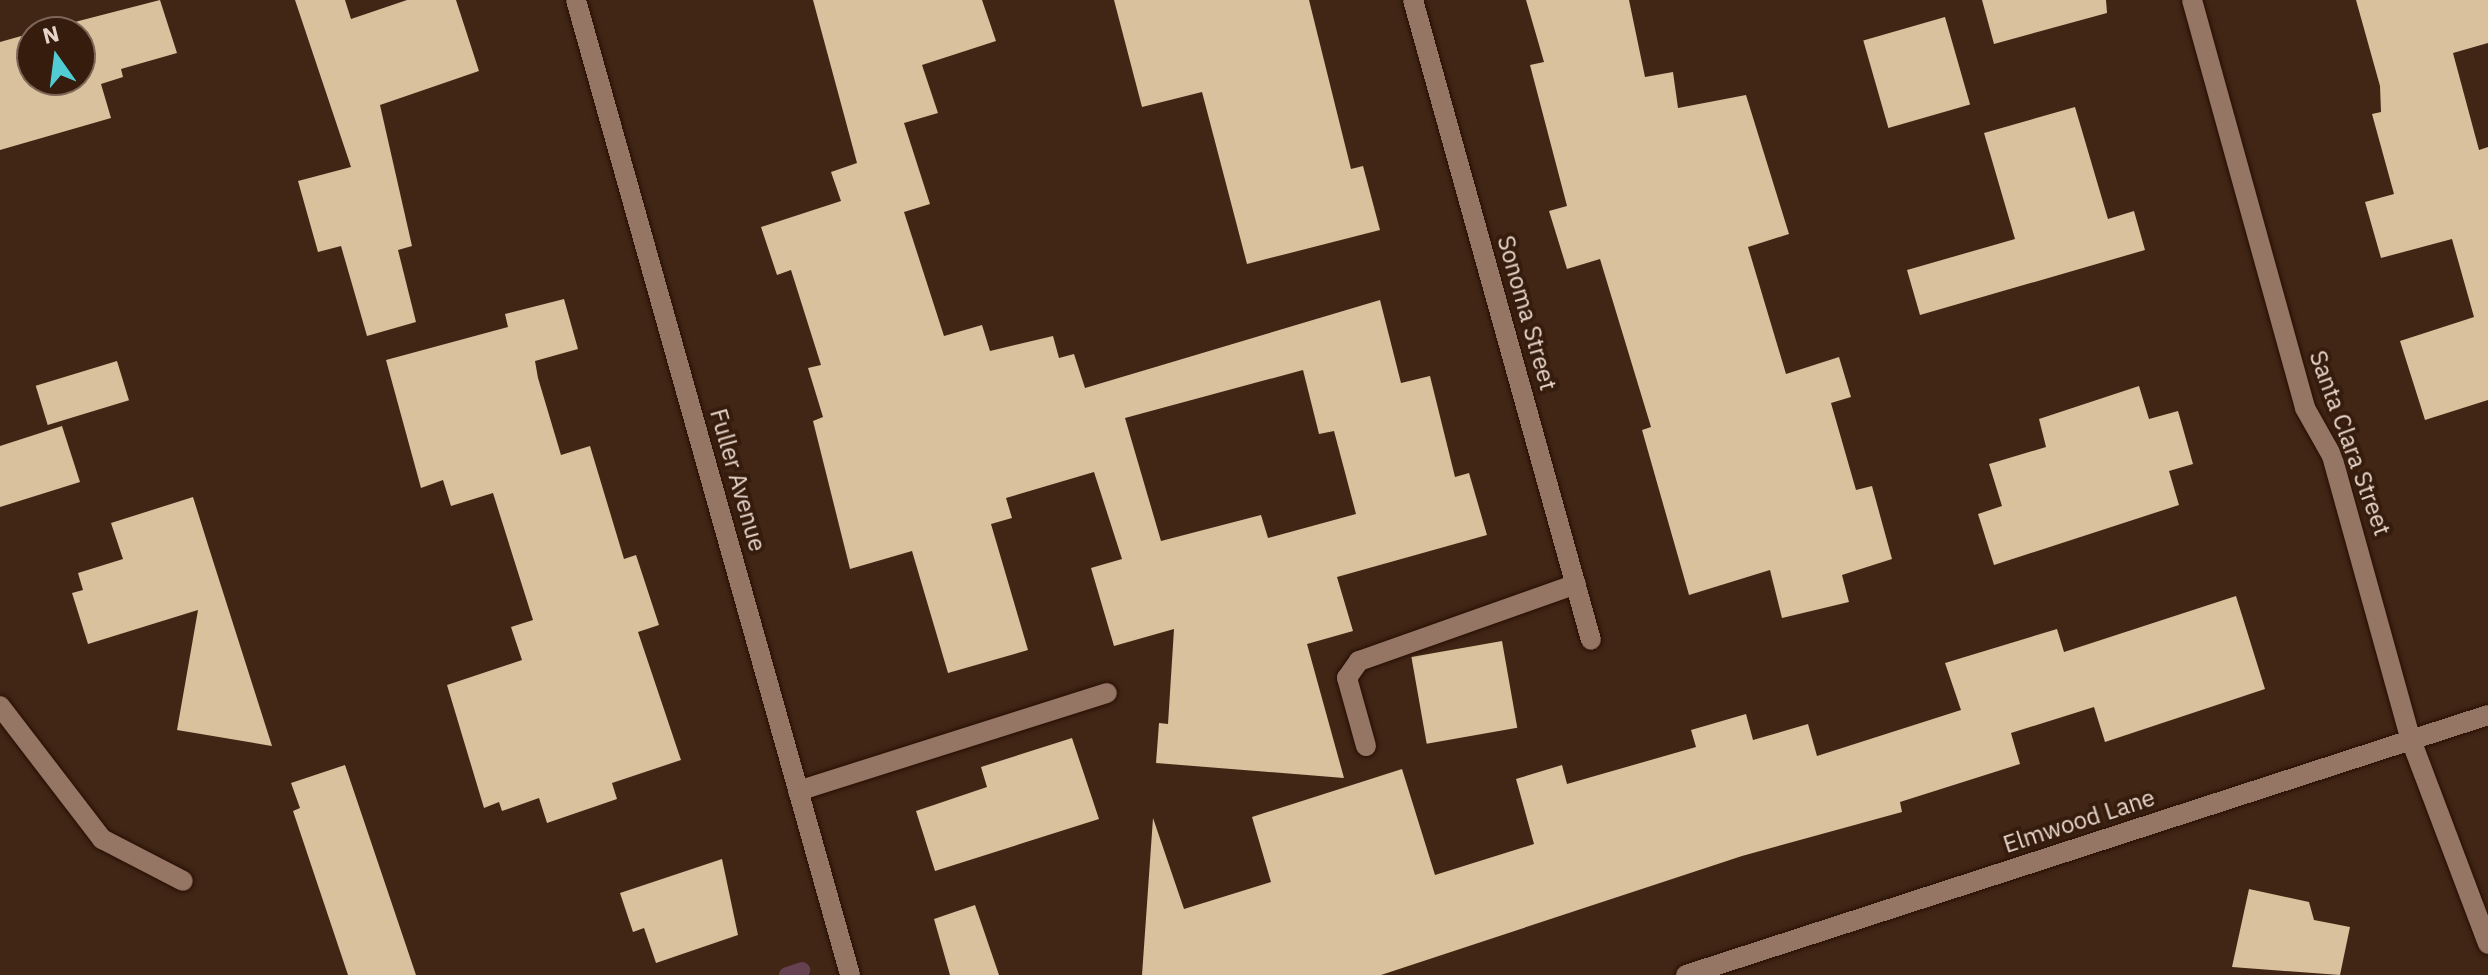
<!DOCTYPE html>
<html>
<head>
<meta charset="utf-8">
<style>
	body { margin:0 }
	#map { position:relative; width:2488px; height:975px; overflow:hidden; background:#412616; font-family:"IBM Plex Sans",sans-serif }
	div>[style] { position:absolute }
	.stream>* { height:16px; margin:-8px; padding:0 8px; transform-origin:8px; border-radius:8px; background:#654152 }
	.building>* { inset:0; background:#d8c19c; transform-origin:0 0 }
	.roads { filter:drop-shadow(0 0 2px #260e01) drop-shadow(0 0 2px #260e01) }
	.service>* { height:20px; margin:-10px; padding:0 10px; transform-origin:10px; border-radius:10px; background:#957563 }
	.minor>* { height:20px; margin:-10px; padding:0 10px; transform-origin:10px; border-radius:10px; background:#957563 }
	.secondary>* { height:20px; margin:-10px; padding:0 10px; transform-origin:10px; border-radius:10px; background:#957563 }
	span { translate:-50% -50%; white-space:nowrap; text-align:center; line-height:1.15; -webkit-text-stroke:8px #361c0c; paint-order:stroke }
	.street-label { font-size:24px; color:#e7d5cb }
	.north { position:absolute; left:16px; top:16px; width:80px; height:80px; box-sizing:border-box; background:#361c0c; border:2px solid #7d6658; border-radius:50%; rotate:346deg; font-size:22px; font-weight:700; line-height:32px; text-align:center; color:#e7d5cb }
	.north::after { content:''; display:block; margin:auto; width:28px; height:36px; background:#51ccd3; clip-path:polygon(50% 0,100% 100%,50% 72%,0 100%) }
</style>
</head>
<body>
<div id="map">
	<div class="stream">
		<i style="left:787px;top:975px;width:16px;rotate:-18deg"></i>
	</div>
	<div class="building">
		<i style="clip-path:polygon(160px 0,177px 53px,121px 69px,123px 77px,101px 84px,111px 118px,0 150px,0 42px,32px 33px,32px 80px,80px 80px,80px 32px,36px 32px)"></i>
		<i style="clip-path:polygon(295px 0,345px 0,351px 19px,407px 0,456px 0,479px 71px,380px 105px,412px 246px,398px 250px,416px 322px,367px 336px,341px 246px,318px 252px,298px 181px,351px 167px)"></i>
		<i style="clip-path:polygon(evenodd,813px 0,982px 0,996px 41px,922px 65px,938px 113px,904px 123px,930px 204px,904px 212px,944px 336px,982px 325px,990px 351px,1053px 336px,1059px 358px,1074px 354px,1085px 388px,1380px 300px,1401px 383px,1430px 376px,1455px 477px,1469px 473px,1487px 535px,1337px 577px,1353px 631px,1307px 644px,1344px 778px,1156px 763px,1159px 723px,1168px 724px,1174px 629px,1114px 646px,1091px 568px,1122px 559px,1094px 472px,1006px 498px,1012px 518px,991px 524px,1028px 650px,948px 673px,912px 551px,850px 569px,813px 421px,823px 417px,808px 368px,821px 365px,791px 270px,777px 275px,761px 227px,841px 201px,831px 172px,857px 163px,813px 0,1303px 370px,1319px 434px,1334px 431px,1356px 514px,1268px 538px,1261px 515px,1161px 541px,1125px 418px,1303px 370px)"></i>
		<i style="clip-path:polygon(1114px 0,1309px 0,1351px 169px,1363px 166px,1380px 230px,1247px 264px,1202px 92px,1142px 107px)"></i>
		<i style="clip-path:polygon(1526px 0,1629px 0,1645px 77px,1673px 72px,1678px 108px,1746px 95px,1789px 234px,1748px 247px,1786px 374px,1839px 357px,1851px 397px,1831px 403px,1856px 490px,1872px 486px,1892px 559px,1842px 575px,1849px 602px,1782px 618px,1770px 570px,1689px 595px,1642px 430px,1651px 427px,1600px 259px,1567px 269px,1549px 211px,1567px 206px,1530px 65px,1544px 62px)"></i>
		<i style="clip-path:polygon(1982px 0,2106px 0,2107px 13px,1994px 44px)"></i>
		<i style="clip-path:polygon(2356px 0,2488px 0,2488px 43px,2453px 53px,2479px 150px,2488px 147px,2488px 400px,2425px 420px,2400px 341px,2474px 317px,2452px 239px,2381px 258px,2365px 202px,2394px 194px,2372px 114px,2381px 112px,2380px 86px)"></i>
		<i style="left:1945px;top:17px;width:91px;height:85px;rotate:74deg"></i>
		<i style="clip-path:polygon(2075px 107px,2108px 219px,2134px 211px,2145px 250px,1920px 315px,1907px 270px,2015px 239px,1984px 133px)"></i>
		<i style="clip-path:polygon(564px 299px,578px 349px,535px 361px,538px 378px,561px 455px,590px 446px,624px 559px,636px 555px,659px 625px,638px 632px,681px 760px,612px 783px,617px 799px,547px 823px,539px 798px,502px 811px,499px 802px,484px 808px,447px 685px,522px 660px,511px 627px,533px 620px,493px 493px,451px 506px,443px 480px,421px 488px,386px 360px,508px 327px,505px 314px)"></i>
		<i style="left:117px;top:361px;width:41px;height:85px;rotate:73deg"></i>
		<i style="clip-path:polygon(2139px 386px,2149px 419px,2178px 411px,2193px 464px,2169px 471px,2179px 505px,1994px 565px,1978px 514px,2002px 506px,1989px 464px,2046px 447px,2039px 419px)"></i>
		<i style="clip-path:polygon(62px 426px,80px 482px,0 507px,0 446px)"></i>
		<i style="clip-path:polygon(193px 497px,208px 545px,272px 746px,177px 730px,198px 610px,88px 644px,72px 593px,83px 590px,78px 573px,123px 559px,111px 523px)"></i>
		<i style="clip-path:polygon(2236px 596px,2265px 689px,2105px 742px,2094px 707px,2011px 733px,2020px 764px,1900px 802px,1902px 812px,1742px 856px,1381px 975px,1142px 975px,1153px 818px,1184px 909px,1271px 882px,1252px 817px,1402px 769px,1435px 875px,1534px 844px,1516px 779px,1562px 765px,1567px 784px,1696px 747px,1691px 730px,1746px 714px,1753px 740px,1808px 724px,1817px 756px,1961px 710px,1945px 663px,2057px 629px,2064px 652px)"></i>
		<i style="left:1502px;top:641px;width:88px;height:92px;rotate:80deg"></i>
		<i style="clip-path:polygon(1072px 738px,1099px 819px,935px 871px,916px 811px,987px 787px,981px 767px)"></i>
		<i style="clip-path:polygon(345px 765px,416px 975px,348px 975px,293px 811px,300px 808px,291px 783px)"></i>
		<i style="clip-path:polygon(722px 859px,738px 935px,656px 963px,644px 928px,633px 932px,620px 893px)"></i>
		<i style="clip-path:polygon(2249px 889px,2309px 902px,2314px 920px,2350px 927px,2340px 975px,2232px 967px)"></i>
		<i style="clip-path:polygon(975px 905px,999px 975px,950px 975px,934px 919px)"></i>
	</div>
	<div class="roads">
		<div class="service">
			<i style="left:1366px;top:746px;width:71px;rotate:-105.6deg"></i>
			<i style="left:1347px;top:678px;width:21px;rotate:-55deg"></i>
			<i style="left:1359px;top:661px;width:230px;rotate:-19.5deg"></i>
			<i style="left:798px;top:791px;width:324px;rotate:-17.6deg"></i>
		</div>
		<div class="minor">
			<i style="left:576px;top:0;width:1013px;rotate:74.3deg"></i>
			<i style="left:1413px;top:0;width:664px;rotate:74.46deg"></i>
			<i style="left:0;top:706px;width:168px;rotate:52.5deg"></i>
			<i style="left:102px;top:839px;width:91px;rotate:27.4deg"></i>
			<i style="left:1686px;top:975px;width:843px;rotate:-17.96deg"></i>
		</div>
		<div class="secondary">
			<i style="left:2192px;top:0;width:423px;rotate:74.5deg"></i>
			<i style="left:2305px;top:408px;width:55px;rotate:60.6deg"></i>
			<i style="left:2332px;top:456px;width:295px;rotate:74.5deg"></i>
			<i style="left:2411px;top:740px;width:218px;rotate:69.3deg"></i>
		</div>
	</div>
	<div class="street-label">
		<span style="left:1527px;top:313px;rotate:74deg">Sonoma Street</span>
		<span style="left:2350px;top:443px;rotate:70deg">Santa Clara Street</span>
		<span style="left:738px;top:480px;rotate:74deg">Fuller Avenue</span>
		<span style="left:2079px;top:821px;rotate:-18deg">Elmwood Lane</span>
	</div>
	<div class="north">N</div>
</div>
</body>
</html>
